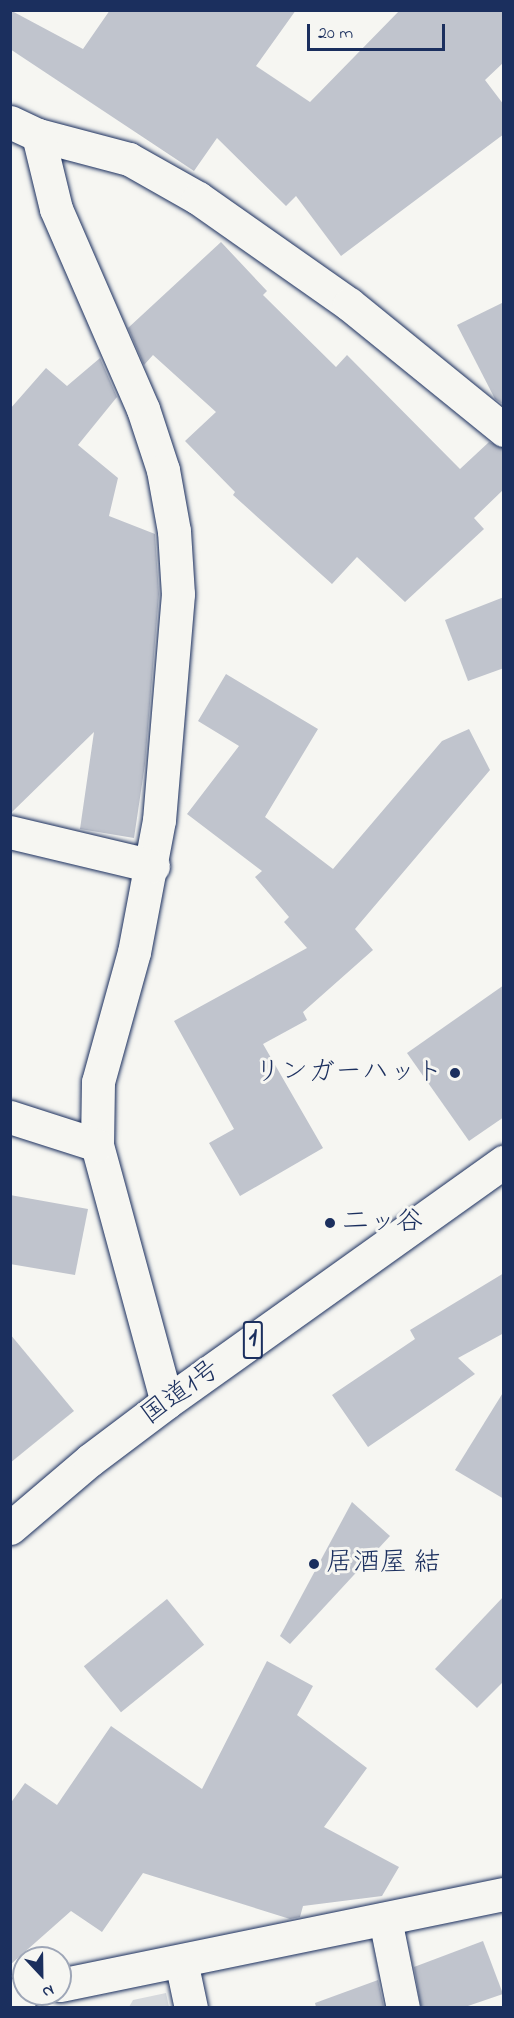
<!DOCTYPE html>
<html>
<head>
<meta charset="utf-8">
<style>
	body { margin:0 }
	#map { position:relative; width:514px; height:2018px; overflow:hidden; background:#f6f6f2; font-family:"Indie Flower","Klee One",sans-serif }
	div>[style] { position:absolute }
	.green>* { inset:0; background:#d6d9dd }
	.building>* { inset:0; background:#c0c4cd; transform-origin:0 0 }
	.roads { filter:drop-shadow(0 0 2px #1b2f5e) drop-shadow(0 0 2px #1b2f5e) }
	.street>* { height:33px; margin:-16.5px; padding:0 16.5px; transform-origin:16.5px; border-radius:16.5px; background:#f6f6f2 }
	.highway>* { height:33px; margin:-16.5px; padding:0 16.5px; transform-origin:16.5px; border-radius:16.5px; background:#f6f6f2 }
	.dots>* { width:16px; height:16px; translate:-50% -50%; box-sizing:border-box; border:3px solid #f6f6f2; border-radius:50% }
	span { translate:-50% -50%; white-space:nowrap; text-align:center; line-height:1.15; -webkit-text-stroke:6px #f6f6f2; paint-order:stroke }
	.shield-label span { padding:2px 4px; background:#f6f6f2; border:2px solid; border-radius:4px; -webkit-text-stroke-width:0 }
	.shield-label { font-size:26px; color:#1b2f5e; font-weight:700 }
	.poi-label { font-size:27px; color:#1b2f5e }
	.right { translate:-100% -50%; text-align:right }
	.left { translate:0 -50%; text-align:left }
	.street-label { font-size:27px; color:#1b2f5e }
	.frame { position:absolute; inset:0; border:12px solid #1b2f5e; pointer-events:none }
	.north { position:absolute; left:12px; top:1946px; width:60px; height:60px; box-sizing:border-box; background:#f6f6f2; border:2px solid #9ea6b7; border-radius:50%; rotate:158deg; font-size:16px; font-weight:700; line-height:24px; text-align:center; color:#1b2f5e }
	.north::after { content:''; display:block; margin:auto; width:21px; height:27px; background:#1b2f5e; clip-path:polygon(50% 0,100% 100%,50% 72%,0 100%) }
	.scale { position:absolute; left:307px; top:24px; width:138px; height:27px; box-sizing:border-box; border:3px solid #1b2f5e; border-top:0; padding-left:8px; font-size:18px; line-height:21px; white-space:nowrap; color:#1b2f5e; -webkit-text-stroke:4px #f6f6f2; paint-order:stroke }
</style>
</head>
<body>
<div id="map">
	<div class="green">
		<i style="clip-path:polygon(166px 1993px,169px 2007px,129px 2007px,133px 2000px)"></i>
	</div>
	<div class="building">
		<i style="clip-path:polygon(10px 10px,83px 49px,110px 10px,296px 10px,256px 66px,310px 102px,400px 10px,504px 10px,504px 62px,485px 80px,504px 105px,504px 134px,341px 256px,296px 196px,286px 206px,217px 138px,194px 171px,10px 49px)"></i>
		<i style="clip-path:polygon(221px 242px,267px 291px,263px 295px,336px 367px,347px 355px,460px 469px,489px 442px,504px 448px,504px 489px,474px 518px,484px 529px,405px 602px,357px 557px,332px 584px,233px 495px,235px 492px,185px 441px,216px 412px,153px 355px,144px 365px,128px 328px)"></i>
		<i style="clip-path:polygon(504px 302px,504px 405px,495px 399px,457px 325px)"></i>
		<i style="clip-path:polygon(100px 358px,117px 397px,78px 445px,118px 478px,109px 516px,155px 534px,159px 594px,145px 764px,134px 838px,80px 829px,94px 732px,10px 814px,10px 409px,46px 368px,67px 386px)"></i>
		<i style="clip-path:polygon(504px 597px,504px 668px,468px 681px,445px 620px)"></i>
		<i style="clip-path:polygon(226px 674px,318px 729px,265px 817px,333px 869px,442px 741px,469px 729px,490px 770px,355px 929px,373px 950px,303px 1012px,307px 1020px,263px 1044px,323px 1148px,240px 1196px,209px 1143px,234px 1129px,174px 1021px,307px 948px,284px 922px,289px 917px,255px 877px,262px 871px,187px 814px,239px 746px,198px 721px)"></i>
		<i style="clip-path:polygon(504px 985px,504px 1117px,469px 1141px,407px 1053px)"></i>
		<i style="clip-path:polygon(10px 1195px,88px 1209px,75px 1275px,10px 1264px)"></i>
		<i style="clip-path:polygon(504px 1273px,504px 1333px,458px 1358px,475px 1374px,368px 1447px,332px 1395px,415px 1339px,410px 1330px)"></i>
		<i style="clip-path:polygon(10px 1334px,74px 1411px,10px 1463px)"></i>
		<i style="clip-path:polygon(504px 1391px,504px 1499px,455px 1470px)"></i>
		<i style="clip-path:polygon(352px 1502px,390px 1536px,290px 1644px,280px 1636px)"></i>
		<i style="clip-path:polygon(504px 1596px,504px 1681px,477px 1708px,435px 1669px)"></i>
		<i style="left:167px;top:1599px;width:59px;height:107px;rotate:51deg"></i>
		<i style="clip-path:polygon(267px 1661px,313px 1686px,297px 1715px,367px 1768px,324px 1827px,399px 1867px,382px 1896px,303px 1906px,300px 1917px,290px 1919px,143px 1873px,102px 1932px,71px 1911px,10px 1965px,10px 1804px,25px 1783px,57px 1805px,111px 1726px,202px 1789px)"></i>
		<i style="clip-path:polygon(483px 1941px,503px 1994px,465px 2007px,421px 2007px,414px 1967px)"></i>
		<i style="clip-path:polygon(378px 1980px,384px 2007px,316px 2007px,315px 2003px)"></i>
	</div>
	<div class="roads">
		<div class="street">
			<i style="left:10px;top:122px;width:31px;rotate:25deg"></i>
			<i style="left:38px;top:135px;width:94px;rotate:14.8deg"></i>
			<i style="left:129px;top:159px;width:79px;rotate:29.5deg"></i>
			<i style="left:198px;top:198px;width:184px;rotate:35.1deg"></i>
			<i style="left:349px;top:304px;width:200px;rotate:39.1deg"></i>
			<i style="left:38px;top:135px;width:76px;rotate:76.3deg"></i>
			<i style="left:56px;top:209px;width:218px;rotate:66.5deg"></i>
			<i style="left:143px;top:409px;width:64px;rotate:71.8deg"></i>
			<i style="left:163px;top:470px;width:62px;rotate:79.8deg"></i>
			<i style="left:174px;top:531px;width:63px;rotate:86.4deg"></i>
			<i style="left:178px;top:594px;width:227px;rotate:94.8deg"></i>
			<i style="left:159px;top:820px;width:134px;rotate:100.7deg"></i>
			<i style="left:134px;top:952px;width:135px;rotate:105.5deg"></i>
			<i style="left:98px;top:1082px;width:63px;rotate:90.9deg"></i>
			<i style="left:97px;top:1145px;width:266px;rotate:74.8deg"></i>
			<i style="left:10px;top:832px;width:147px;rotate:13.4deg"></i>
			<i style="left:10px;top:1117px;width:91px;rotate:17.8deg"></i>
			<i style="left:385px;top:1919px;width:91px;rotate:78.6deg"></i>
			<i style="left:181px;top:1961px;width:48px;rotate:78deg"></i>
			<i style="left:60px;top:1985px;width:453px;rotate:-11.6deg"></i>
			<i style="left:10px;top:1996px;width:14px;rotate:-12deg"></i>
		</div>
		<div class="highway">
			<i style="left:10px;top:1528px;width:105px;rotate:-40.4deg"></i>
			<i style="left:90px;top:1460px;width:96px;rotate:-37deg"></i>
			<i style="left:167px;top:1402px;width:414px;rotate:-35.5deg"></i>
		</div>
	</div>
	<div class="dots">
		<i style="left:455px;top:1073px;background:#1b2f5e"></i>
		<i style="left:330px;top:1223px;background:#1b2f5e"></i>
		<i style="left:314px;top:1564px;background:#1b2f5e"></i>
	</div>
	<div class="shield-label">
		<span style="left:253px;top:1340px">1</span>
	</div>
	<div class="poi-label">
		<span class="right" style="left:443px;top:1073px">リンガーハット</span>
		<span class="left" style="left:342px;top:1223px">二ッ谷</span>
		<span class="left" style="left:326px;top:1564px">居酒屋 結</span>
	</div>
	<div class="street-label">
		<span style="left:181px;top:1393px;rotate:-36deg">国道1号</span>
	</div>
	<div class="frame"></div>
	<div class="north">N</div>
	<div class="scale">20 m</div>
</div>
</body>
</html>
